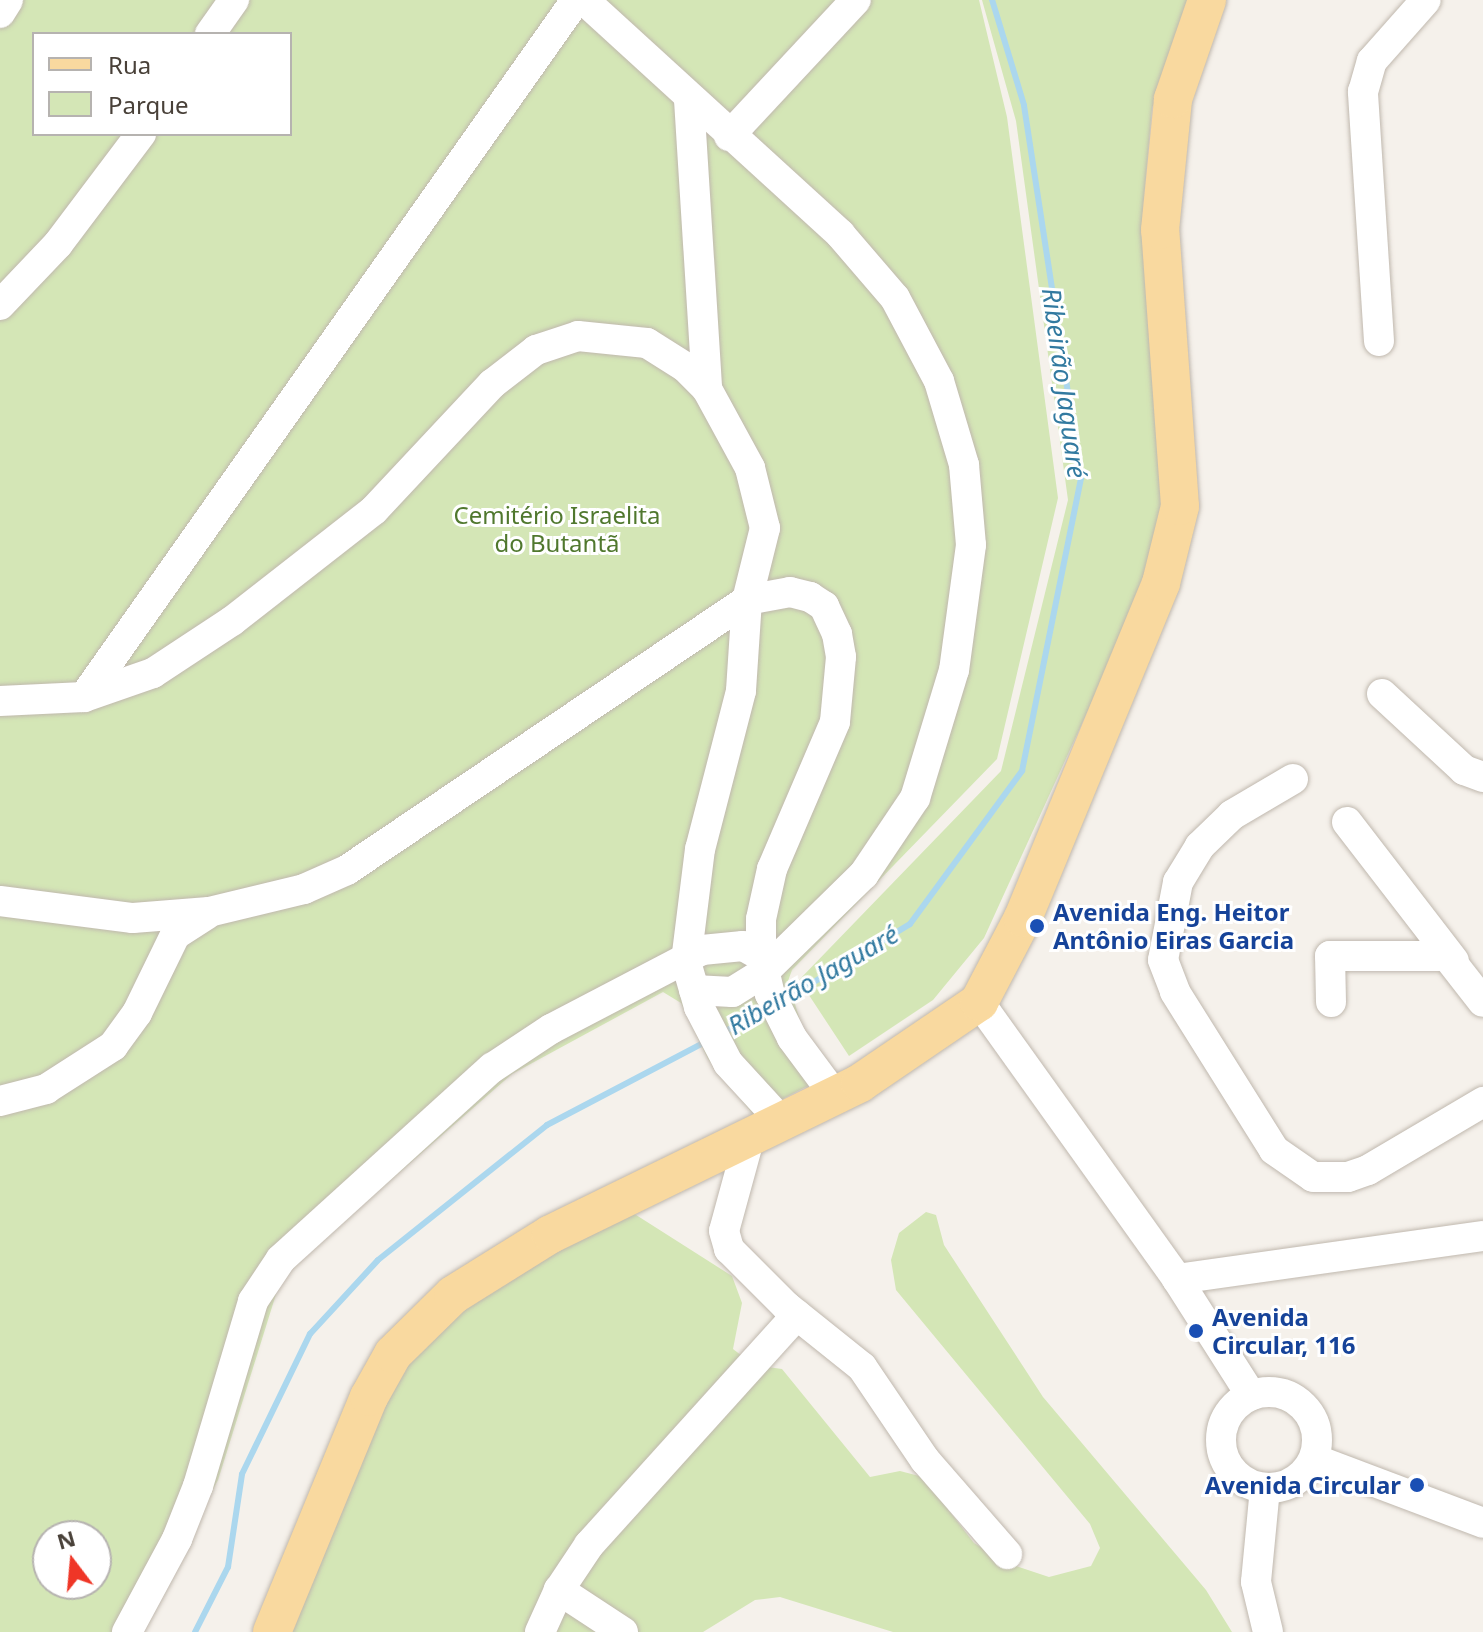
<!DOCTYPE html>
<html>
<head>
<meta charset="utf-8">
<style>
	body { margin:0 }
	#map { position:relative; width:1483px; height:1632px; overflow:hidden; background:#f5f1eb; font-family:"Noto Sans",sans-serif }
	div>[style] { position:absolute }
	.green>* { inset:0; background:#d4e6b6 }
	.stream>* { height:6px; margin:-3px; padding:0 3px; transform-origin:3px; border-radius:3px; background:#abd7ee }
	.roads { filter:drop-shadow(0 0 2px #c0b8ae) drop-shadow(0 0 2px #c0b8ae) }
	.minor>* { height:30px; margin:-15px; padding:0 15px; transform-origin:15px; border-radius:15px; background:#fff }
	.minor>.ring { margin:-15px; padding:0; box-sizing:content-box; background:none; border:30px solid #fff; border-radius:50% }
	.major>* { height:38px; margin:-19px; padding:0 19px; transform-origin:19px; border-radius:19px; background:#f9d99f }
	.dots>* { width:22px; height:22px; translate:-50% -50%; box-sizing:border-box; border:4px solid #fff; border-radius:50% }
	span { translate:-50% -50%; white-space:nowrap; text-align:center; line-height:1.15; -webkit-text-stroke:6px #fff; paint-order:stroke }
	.park-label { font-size:24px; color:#50782e }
	.transit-label { font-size:24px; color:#164399; font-weight:700 }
	.left { translate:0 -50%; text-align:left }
	.right { translate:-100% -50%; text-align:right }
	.water-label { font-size:26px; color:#327aa0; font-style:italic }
	.legend { position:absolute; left:32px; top:32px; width:260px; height:104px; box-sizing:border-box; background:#fff; border:2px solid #b6b3b0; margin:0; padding:10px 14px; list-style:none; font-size:24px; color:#494139 }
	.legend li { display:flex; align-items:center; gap:16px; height:40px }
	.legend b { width:40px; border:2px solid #b6b3b0 }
	.north { position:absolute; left:32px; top:1520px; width:80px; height:80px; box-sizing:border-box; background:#fff; border:2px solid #b6b3b0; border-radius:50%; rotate:344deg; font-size:22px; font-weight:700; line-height:32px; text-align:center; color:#494139 }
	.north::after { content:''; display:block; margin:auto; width:28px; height:36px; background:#ef3627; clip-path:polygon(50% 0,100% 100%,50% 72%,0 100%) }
</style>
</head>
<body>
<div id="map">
	<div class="green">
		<i style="clip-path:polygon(evenodd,0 0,979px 0,1007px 117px,1058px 498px,997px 759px,792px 970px,788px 981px,802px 1027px,831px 1074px,753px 1114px,708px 1059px,681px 1003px,663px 992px,512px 1074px,282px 1275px,218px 1480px,137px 1632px,0 1632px,0 0,34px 34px,290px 34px,290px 134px,34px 134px,34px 34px,0 0,48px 1536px,96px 1536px,96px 1584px,48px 1584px,48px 1536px)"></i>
		<i style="clip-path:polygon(982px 0,1196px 0,1152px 108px,1141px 233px,1174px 461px,1149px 577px,984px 938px,933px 1000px,849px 1056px,799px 980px,1001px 771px,1068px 500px,1016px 121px)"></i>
		<i style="clip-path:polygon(926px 1212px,936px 1215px,944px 1245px,1043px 1397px,1206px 1590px,1232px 1632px,893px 1632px,780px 1597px,755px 1600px,703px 1632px,277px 1632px,405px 1365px,457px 1315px,548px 1254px,633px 1213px,732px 1276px,742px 1303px,733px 1349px,754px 1365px,782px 1369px,870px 1477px,900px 1471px,923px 1477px,974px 1543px,1007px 1563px,1049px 1577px,1091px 1566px,1100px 1548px,1090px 1524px,896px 1290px,891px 1260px,899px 1233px)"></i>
	</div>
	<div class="stream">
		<i style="left:784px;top:1000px;width:147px;rotate:-31.1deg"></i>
		<i style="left:910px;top:924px;width:190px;rotate:-53.8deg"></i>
		<i style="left:1022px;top:771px;width:299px;rotate:-78.6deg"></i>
		<i style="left:1081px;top:478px;width:377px;rotate:-98.7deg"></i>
		<i style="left:1024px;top:105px;width:110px;rotate:-106.9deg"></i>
		<i style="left:724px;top:1032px;width:49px;rotate:-28.1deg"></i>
		<i style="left:195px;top:1632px;width:73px;rotate:-63.1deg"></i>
		<i style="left:228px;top:1567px;width:94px;rotate:-81.4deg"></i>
		<i style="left:242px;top:1474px;width:156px;rotate:-64.1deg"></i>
		<i style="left:310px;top:1334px;width:100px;rotate:-47.4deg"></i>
		<i style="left:378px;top:1260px;width:216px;rotate:-38.6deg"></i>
		<i style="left:547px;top:1125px;width:181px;rotate:-27.7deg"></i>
	</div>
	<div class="roads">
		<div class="minor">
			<i style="left:584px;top:0;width:347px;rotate:42.4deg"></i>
			<i style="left:840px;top:234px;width:84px;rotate:49.3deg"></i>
			<i style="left:895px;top:298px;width:94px;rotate:62.1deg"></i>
			<i style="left:939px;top:381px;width:88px;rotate:73.4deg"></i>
			<i style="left:964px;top:465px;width:80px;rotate:85deg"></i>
			<i style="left:971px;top:545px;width:126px;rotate:97.7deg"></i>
			<i style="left:954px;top:670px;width:134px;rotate:106.9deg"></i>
			<i style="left:915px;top:798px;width:92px;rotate:123.9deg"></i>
			<i style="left:864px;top:874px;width:141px;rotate:135.6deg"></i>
			<i style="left:763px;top:973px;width:36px;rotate:148deg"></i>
			<i style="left:732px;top:992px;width:38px;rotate:-177deg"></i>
			<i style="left:0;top:13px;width:15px;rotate:-58deg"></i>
			<i style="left:210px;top:34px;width:42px;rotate:-54.8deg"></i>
			<i style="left:689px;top:100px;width:290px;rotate:86.4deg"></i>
			<i style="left:729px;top:136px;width:186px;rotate:-47deg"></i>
			<i style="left:0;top:305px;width:84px;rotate:-46.4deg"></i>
			<i style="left:58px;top:244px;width:138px;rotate:-53deg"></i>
			<i style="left:1379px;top:341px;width:250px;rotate:-93.7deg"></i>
			<i style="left:1363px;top:92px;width:32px;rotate:-74deg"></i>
			<i style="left:1372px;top:61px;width:81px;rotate:-48.5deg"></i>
			<i style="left:1382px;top:694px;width:112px;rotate:42.8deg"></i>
			<i style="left:1464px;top:770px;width:20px;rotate:20deg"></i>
			<i style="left:84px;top:697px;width:853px;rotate:-54.78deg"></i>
			<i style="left:0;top:701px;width:84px;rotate:-2.7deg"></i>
			<i style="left:84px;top:697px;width:73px;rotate:-19.2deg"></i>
			<i style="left:153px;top:673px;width:95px;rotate:-33.4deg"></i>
			<i style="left:232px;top:621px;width:180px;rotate:-38deg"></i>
			<i style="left:374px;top:510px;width:173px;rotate:-46.9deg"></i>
			<i style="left:492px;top:384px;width:56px;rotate:-37.7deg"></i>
			<i style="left:536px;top:350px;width:44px;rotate:-18.4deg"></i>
			<i style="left:578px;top:336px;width:69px;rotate:5.8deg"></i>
			<i style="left:647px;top:343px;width:45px;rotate:32.3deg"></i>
			<i style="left:685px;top:367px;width:31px;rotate:45deg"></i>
			<i style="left:707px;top:389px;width:90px;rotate:61.4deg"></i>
			<i style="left:750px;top:468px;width:62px;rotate:76deg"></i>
			<i style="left:765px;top:528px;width:74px;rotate:104deg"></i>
			<i style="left:747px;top:600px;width:91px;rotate:93.8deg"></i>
			<i style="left:741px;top:691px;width:163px;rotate:104.5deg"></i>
			<i style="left:700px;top:849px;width:114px;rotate:97.1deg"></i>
			<i style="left:686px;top:962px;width:47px;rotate:73.9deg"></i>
			<i style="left:699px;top:1007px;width:63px;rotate:62.6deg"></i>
			<i style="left:728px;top:1063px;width:80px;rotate:47.5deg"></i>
			<i style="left:1293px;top:779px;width:71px;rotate:149.5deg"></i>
			<i style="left:1232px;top:815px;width:45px;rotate:135.9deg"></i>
			<i style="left:1200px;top:846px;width:42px;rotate:121.4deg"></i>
			<i style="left:1178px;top:882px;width:79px;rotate:100.9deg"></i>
			<i style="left:1163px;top:960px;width:34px;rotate:69deg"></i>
			<i style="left:1175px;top:992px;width:186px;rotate:57.9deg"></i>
			<i style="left:1274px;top:1150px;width:47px;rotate:34.7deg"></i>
			<i style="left:1313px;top:1177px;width:35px"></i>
			<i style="left:1348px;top:1177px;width:21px;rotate:-19deg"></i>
			<i style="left:1368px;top:1170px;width:134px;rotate:-30.6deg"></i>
			<i style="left:1347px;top:822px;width:175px;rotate:52.4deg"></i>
			<i style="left:0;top:901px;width:134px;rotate:7.3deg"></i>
			<i style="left:133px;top:918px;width:76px;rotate:-4.5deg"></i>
			<i style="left:209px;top:912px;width:98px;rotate:-13.6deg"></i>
			<i style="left:304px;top:889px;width:47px;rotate:-23.8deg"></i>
			<i style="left:347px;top:870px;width:483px;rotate:-34deg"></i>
			<i style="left:747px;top:600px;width:44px;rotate:-10.5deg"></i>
			<i style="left:790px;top:592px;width:21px;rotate:14deg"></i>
			<i style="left:810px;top:597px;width:17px;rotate:33deg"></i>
			<i style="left:824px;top:606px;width:31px;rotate:65deg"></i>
			<i style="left:837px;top:634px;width:23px;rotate:80deg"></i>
			<i style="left:841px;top:657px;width:65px;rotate:95.3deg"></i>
			<i style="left:835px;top:722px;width:160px;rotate:113.2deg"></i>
			<i style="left:772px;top:869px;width:51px;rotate:102.4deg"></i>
			<i style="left:761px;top:919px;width:37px;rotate:90deg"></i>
			<i style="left:761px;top:956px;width:39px;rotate:77deg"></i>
			<i style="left:770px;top:994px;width:49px;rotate:63.4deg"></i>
			<i style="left:792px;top:1038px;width:72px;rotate:53.4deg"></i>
			<i style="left:979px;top:1002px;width:340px;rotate:54.4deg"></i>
			<i style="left:1177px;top:1279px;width:138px;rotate:57.5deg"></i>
			<i style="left:1331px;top:1002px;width:46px;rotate:-91.2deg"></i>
			<i style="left:1330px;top:956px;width:117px"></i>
			<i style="left:1447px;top:956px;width:58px;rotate:52deg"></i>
			<i style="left:0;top:1101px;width:48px;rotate:-14.6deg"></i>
			<i style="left:46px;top:1089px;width:80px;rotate:-32.7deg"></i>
			<i style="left:113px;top:1046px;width:41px;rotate:-54deg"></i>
			<i style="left:137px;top:1013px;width:87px;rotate:-64deg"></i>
			<i style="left:175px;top:935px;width:38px;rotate:-33deg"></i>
			<i style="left:750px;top:1136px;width:98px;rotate:105.3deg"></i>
			<i style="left:724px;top:1231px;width:19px;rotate:74deg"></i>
			<i style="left:729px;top:1249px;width:82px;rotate:45deg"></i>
			<i style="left:787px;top:1307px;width:96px;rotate:38.7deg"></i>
			<i style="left:862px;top:1367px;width:112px;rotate:55.9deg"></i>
			<i style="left:925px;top:1460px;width:125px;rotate:48.9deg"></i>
			<i style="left:1177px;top:1279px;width:309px;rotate:-8deg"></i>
			<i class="ring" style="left:1221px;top:1392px;width:66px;height:66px"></i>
			<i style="left:1314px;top:1459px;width:181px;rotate:20.7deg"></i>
			<i style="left:1265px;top:1488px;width:94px;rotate:95.5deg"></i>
			<i style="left:1256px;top:1582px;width:51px;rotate:76.5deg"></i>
			<i style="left:127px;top:1632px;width:106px;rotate:-61.7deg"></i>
			<i style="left:177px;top:1539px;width:57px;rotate:-68.4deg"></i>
			<i style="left:198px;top:1486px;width:193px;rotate:-73.4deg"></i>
			<i style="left:253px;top:1301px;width:50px;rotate:-56.3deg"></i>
			<i style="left:281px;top:1259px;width:285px;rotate:-42.2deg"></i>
			<i style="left:492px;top:1068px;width:71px;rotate:-33.5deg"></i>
			<i style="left:551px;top:1029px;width:170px;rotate:-27.6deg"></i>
			<i style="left:702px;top:950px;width:41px;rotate:-5.6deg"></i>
			<i style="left:743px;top:946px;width:21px;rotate:29deg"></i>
			<i style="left:540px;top:1632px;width:46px;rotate:-65.7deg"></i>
			<i style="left:623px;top:1632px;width:77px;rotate:-146.7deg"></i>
			<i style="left:559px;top:1590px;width:54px;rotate:-56.3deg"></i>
			<i style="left:589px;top:1545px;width:310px;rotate:-47.9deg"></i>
		</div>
		<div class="major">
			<i style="left:272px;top:1632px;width:254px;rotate:-67.6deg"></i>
			<i style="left:369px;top:1397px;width:49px;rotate:-60.8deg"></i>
			<i style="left:393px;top:1354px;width:84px;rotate:-44.5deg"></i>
			<i style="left:453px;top:1295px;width:115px;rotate:-31.9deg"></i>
			<i style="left:551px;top:1234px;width:344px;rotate:-26deg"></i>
			<i style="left:860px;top:1083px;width:144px;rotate:-34.2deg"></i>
			<i style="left:979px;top:1002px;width:95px;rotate:-62.4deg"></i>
			<i style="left:1023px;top:918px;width:362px;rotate:-67.6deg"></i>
			<i style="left:1161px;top:583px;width:79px;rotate:-76.1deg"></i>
			<i style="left:1180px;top:506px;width:277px;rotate:-94.1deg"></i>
			<i style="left:1160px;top:230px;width:132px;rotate:-84.3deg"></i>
			<i style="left:1173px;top:99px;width:105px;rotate:-71deg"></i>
		</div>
	</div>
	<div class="dots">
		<i style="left:1037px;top:926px;background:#1a4fb4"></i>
		<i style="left:1196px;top:1331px;background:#1a4fb4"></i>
		<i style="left:1417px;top:1485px;background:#1a4fb4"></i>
	</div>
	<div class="park-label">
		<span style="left:557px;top:529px">Cemitério Israelita<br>do Butantã</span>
	</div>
	<div class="transit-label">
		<span class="left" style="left:1053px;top:926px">Avenida Eng. Heitor<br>Antônio Eiras Garcia</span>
		<span class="left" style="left:1212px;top:1331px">Avenida<br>Circular, 116</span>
		<span class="right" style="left:1401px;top:1485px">Avenida Circular</span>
	</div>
	<div class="water-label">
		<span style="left:1064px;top:383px;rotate:82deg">Ribeirão Jaguaré</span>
		<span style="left:813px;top:980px;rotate:-30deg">Ribeirão Jaguaré</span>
	</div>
	<ul class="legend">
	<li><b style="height:10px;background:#f9d99f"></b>Rua</li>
	<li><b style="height:22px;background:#d4e6b6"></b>Parque</li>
	</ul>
	<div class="north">N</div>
</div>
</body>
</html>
